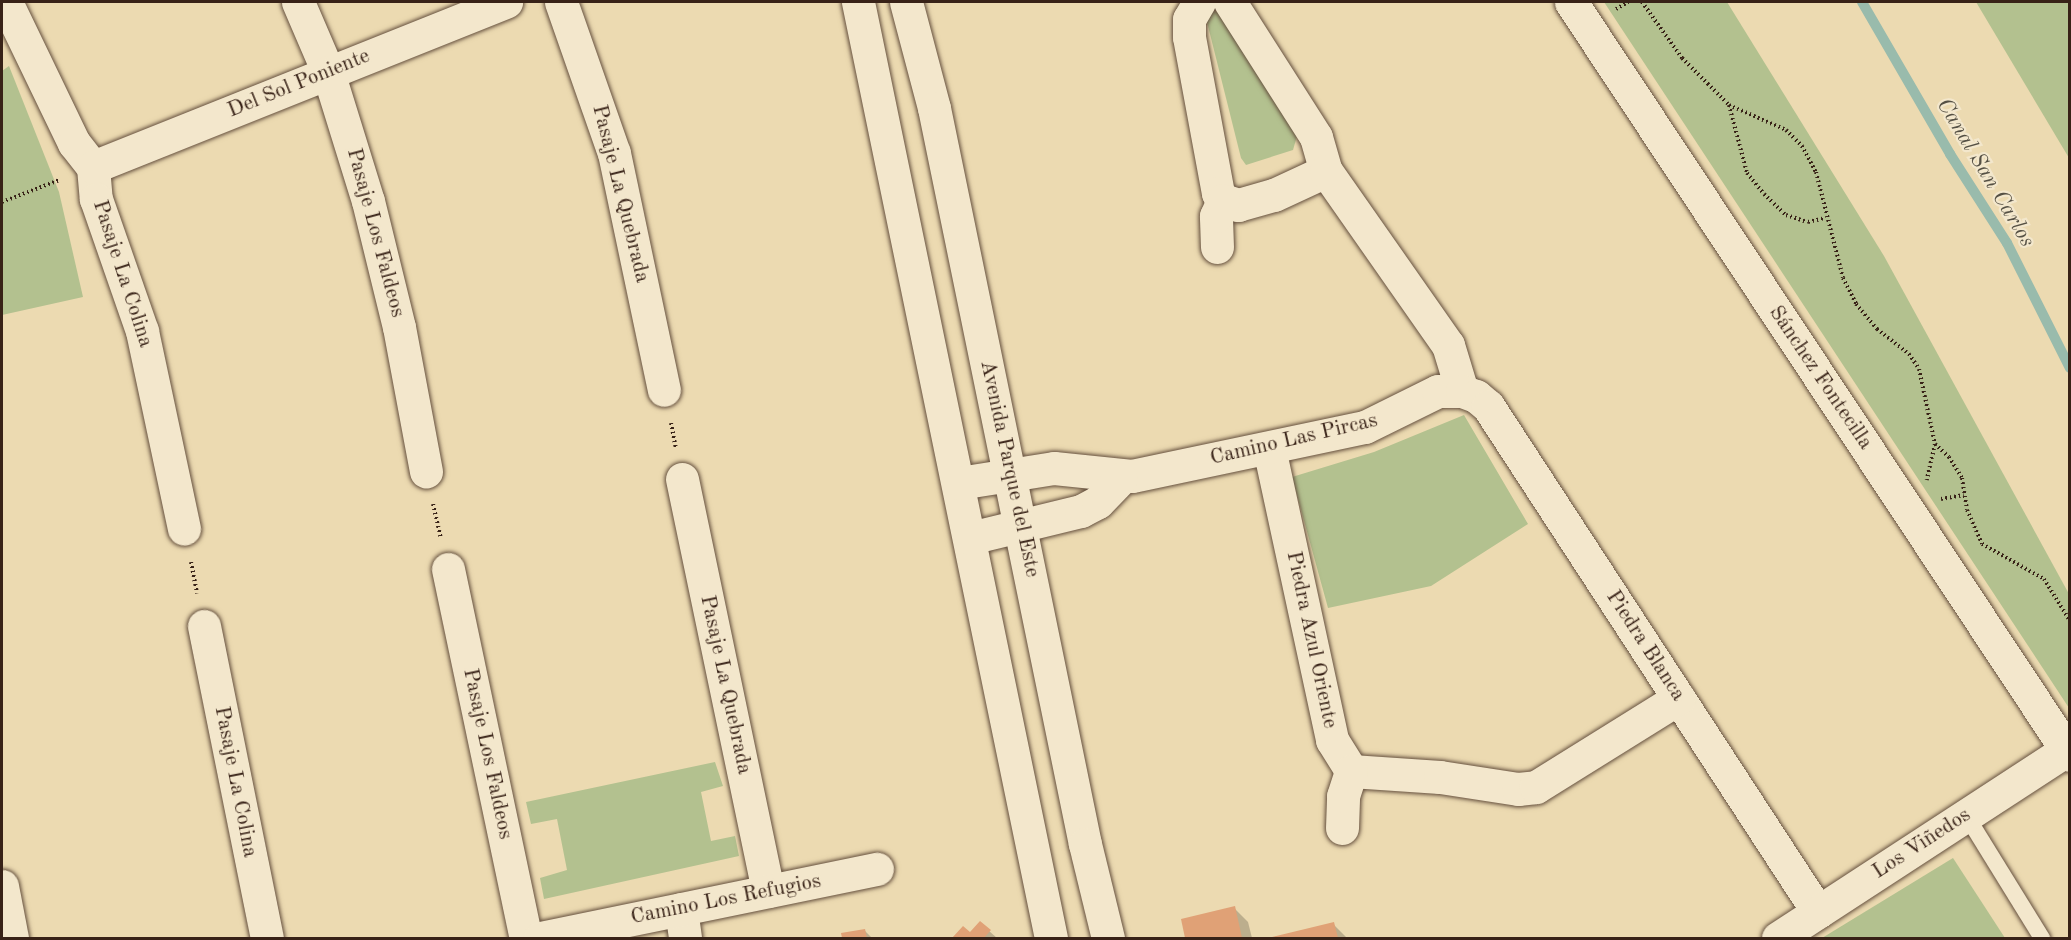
<!DOCTYPE html>
<html>
<head>
<meta charset="utf-8">
<style>
	body { margin:0 }
	#map { position:relative; width:2071px; height:940px; overflow:hidden; background:#ecdab1; font-family:"Old Standard TT",serif }
	div>[style] { position:absolute }
	.green>* { inset:0; background:#b3c18f }
	.shadow>* { inset:0; background:#0003 }
	.stream>* { height:10px; margin:-5px; padding:0 5px; transform-origin:5px; border-radius:5px; background:#99bbac }
	.building>* { inset:0; background:#e0a176 }
	.path>* { height:4px; margin-top:-2px; transform-origin:0; background:repeating-linear-gradient(90deg,#382217 0 1.5px,transparent 0 4.5px) }
	.roads { filter:drop-shadow(0 0 2px #65503e) drop-shadow(0 0 2px #65503e) }
	.service>* { height:16px; margin:-8px; padding:0 8px; transform-origin:8px; border-radius:8px; background:#f3e7cc }
	.minor>* { height:33px; margin:-16.5px; padding:0 16.5px; transform-origin:16.5px; border-radius:16.5px; background:#f3e7cc }
	.tertiary>* { height:33px; margin:-16.5px; padding:0 16.5px; transform-origin:16.5px; border-radius:16.5px; background:#f3e7cc }
	span { translate:-50% -50%; white-space:nowrap; text-align:center; line-height:1.15; -webkit-text-stroke:4.5px #f3e7cc; paint-order:stroke }
	.street-label { font-size:21px; color:#382217 }
	.water-label { font-size:22px; color:#555044; font-style:italic }
	.frame { position:absolute; inset:0; border:3px solid #382217; pointer-events:none }
</style>
</head>
<body>
<div id="map">
	<div class="green">
		<i style="clip-path:polygon(1604px 2px,1727px 2px,1884px 256px,2069px 594px,2069px 708px)"></i>
		<i style="clip-path:polygon(1976px 2px,2069px 2px,2069px 158px)"></i>
		<i style="clip-path:polygon(1204px 10px,1219px 12px,1297px 136px,1293px 150px,1246px 165px,1241px 158px)"></i>
		<i style="clip-path:polygon(9px 66px,59px 192px,83px 297px,2px 315px,2px 71px)"></i>
		<i style="clip-path:polygon(1464px 415px,1528px 524px,1431px 586px,1328px 608px,1292px 477px,1374px 452px)"></i>
		<i style="clip-path:polygon(715px 762px,723px 786px,701px 792px,711px 841px,735px 836px,739px 856px,544px 899px,540px 878px,567px 870px,557px 819px,531px 824px,526px 802px)"></i>
		<i style="clip-path:polygon(1953px 858px,2005px 938px,1822px 938px)"></i>
	</div>
	<div class="shadow">
		<i style="clip-path:polygon(1234px 908px,1248px 922px,1252px 938px,1187px 938px,1182px 920px)"></i>
		<i style="clip-path:polygon(980px 923px,997px 938px,954px 938px,963px 928px,970px 934px)"></i>
		<i style="clip-path:polygon(1333px 924px,1347px 938px,1270px 938px)"></i>
		<i style="clip-path:polygon(865px 931px,872px 938px,844px 938px,843px 935px)"></i>
	</div>
	<div class="stream">
		<i style="left:1862px;top:2px;width:176px;rotate:59.9deg"></i>
		<i style="left:1950px;top:154px;width:106px;rotate:57.4deg"></i>
		<i style="left:2007px;top:243px;width:140px;rotate:63.3deg"></i>
	</div>
	<div class="building">
		<i style="clip-path:polygon(1235px 906px,1242px 938px,1185px 938px,1181px 919px)"></i>
		<i style="clip-path:polygon(980px 921px,991px 930px,984px 938px,952px 938px,963px 926px,970px 932px)"></i>
		<i style="clip-path:polygon(1334px 922px,1338px 938px,1268px 938px)"></i>
		<i style="clip-path:polygon(865px 929px,867px 938px,842px 938px,841px 933px)"></i>
	</div>
	<div class="path">
		<i style="left:1642px;top:2px;width:69px;rotate:54.5deg"></i>
		<i style="left:1682px;top:58px;width:66px;rotate:45deg"></i>
		<i style="left:1729px;top:105px;width:70px;rotate:75.2deg"></i>
		<i style="left:1747px;top:173px;width:27px;rotate:51deg"></i>
		<i style="left:1764px;top:194px;width:30px;rotate:44deg"></i>
		<i style="left:1786px;top:215px;width:23px;rotate:18deg"></i>
		<i style="left:1808px;top:222px;width:17px;rotate:-13deg"></i>
		<i style="left:1616px;top:9px;width:14px;rotate:-30deg"></i>
		<i style="left:1729px;top:105px;width:62px;rotate:23.7deg"></i>
		<i style="left:1786px;top:130px;width:23px;rotate:45deg"></i>
		<i style="left:1802px;top:146px;width:30px;rotate:62deg"></i>
		<i style="left:1816px;top:172px;width:109px;rotate:75.7deg"></i>
		<i style="left:1843px;top:278px;width:29px;rotate:63deg"></i>
		<i style="left:1856px;top:304px;width:33px;rotate:50deg"></i>
		<i style="left:1877px;top:329px;width:41px;rotate:38deg"></i>
		<i style="left:1909px;top:354px;width:18px;rotate:56deg"></i>
		<i style="left:1919px;top:369px;width:77px;rotate:78deg"></i>
		<i style="left:1935px;top:444px;width:37px;rotate:103deg"></i>
		<i style="left:2px;top:202px;width:61px;rotate:-21.1deg"></i>
		<i style="left:671px;top:423px;width:25px;rotate:79deg"></i>
		<i style="left:1935px;top:444px;width:19px;rotate:43deg"></i>
		<i style="left:1949px;top:457px;width:25px;rotate:58deg"></i>
		<i style="left:1962px;top:478px;width:32px;rotate:81deg"></i>
		<i style="left:1967px;top:510px;width:37px;rotate:66deg"></i>
		<i style="left:1982px;top:544px;width:71px;rotate:29.4deg"></i>
		<i style="left:2044px;top:579px;width:49px;rotate:58.2deg"></i>
		<i style="left:1941px;top:499px;width:23px;rotate:-10deg"></i>
		<i style="left:433px;top:504px;width:35px;rotate:77deg"></i>
		<i style="left:191px;top:562px;width:32px;rotate:79deg"></i>
	</div>
	<div class="roads">
		<div class="service">
			<i style="left:1966px;top:815px;width:145px;rotate:58.3deg"></i>
		</div>
		<div class="minor">
			<i style="left:6px;top:2px;width:157px;rotate:64.3deg"></i>
			<i style="left:74px;top:143px;width:31px;rotate:52deg"></i>
			<i style="left:93px;top:167px;width:32px;rotate:85deg"></i>
			<i style="left:96px;top:199px;width:140px;rotate:70.8deg"></i>
			<i style="left:142px;top:331px;width:202px;rotate:78deg"></i>
			<i style="left:298px;top:2px;width:76px;rotate:66.8deg"></i>
			<i style="left:328px;top:72px;width:135px;rotate:72.8deg"></i>
			<i style="left:368px;top:201px;width:130px;rotate:76.2deg"></i>
			<i style="left:399px;top:327px;width:147px;rotate:79.4deg"></i>
			<i style="left:561px;top:2px;width:160px;rotate:70.7deg"></i>
			<i style="left:614px;top:153px;width:242px;rotate:78.1deg"></i>
			<i style="left:858px;top:2px;width:956px;rotate:78.35deg"></i>
			<i style="left:906px;top:2px;width:110px;rotate:75.2deg"></i>
			<i style="left:934px;top:108px;width:751px;rotate:78.41deg"></i>
			<i style="left:1085px;top:844px;width:97px;rotate:76.3deg"></i>
			<i style="left:1199px;top:2px;width:20px;rotate:120deg"></i>
			<i style="left:1189px;top:19px;width:18px;rotate:90deg"></i>
			<i style="left:1189px;top:37px;width:159px;rotate:79.5deg"></i>
			<i style="left:1218px;top:193px;width:9px;rotate:54deg"></i>
			<i style="left:1223px;top:200px;width:16px;rotate:18deg"></i>
			<i style="left:1238px;top:205px;width:37px;rotate:-16deg"></i>
			<i style="left:1274px;top:195px;width:57px;rotate:-24.8deg"></i>
			<i style="left:1230px;top:2px;width:160px;rotate:57.5deg"></i>
			<i style="left:1316px;top:137px;width:35px;rotate:74deg"></i>
			<i style="left:1326px;top:171px;width:213px;rotate:55deg"></i>
			<i style="left:1448px;top:345px;width:48px;rotate:73.1deg"></i>
			<i style="left:93px;top:167px;width:445px;rotate:-21.8deg"></i>
			<i style="left:1217px;top:247px;width:31px;rotate:-92deg"></i>
			<i style="left:1216px;top:216px;width:17px;rotate:-66deg"></i>
			<i style="left:1269px;top:448px;width:299px;rotate:77.8deg"></i>
			<i style="left:1332px;top:740px;width:36px;rotate:58deg"></i>
			<i style="left:682px;top:479px;width:421px;rotate:78.2deg"></i>
			<i style="left:959px;top:483px;width:96px;rotate:-9deg"></i>
			<i style="left:1054px;top:468px;width:78px;rotate:5.9deg"></i>
			<i style="left:1132px;top:476px;width:238px;rotate:-11.9deg"></i>
			<i style="left:1365px;top:427px;width:81px;rotate:-26.3deg"></i>
			<i style="left:1438px;top:391px;width:24px"></i>
			<i style="left:1462px;top:391px;width:15px;rotate:20deg"></i>
			<i style="left:1476px;top:396px;width:16px;rotate:40deg"></i>
			<i style="left:1488px;top:406px;width:604px;rotate:56.89deg"></i>
			<i style="left:970px;top:538px;width:114px;rotate:-13.7deg"></i>
			<i style="left:1081px;top:511px;width:19px;rotate:-28deg"></i>
			<i style="left:1098px;top:502px;width:33px;rotate:-46deg"></i>
			<i style="left:448px;top:569px;width:377px;rotate:78.1deg"></i>
			<i style="left:204px;top:626px;width:318px;rotate:78.6deg"></i>
			<i style="left:1351px;top:771px;width:89px;rotate:3.9deg"></i>
			<i style="left:1440px;top:777px;width:79px;rotate:8.7deg"></i>
			<i style="left:1518px;top:789px;width:18px;rotate:-6deg"></i>
			<i style="left:1536px;top:787px;width:168px;rotate:-31.9deg"></i>
			<i style="left:1342px;top:828px;width:32px;rotate:-88deg"></i>
			<i style="left:1343px;top:796px;width:26px;rotate:-72deg"></i>
			<i style="left:2px;top:886px;width:53px;rotate:79.1deg"></i>
			<i style="left:681px;top:909px;width:29px;rotate:82deg"></i>
			<i style="left:540px;top:938px;width:344px;rotate:-11.6deg"></i>
			<i style="left:1778px;top:938px;width:344px;rotate:-33.1deg"></i>
		</div>
		<div class="tertiary">
			<i style="left:1571px;top:2px;width:903px;rotate:56.47deg"></i>
		</div>
	</div>
	<div class="street-label">
		<span style="left:299px;top:84px;rotate:-22deg">Del Sol Poniente</span>
		<span style="left:620px;top:194px;rotate:76deg">Pasaje La Quebrada</span>
		<span style="left:375px;top:233px;rotate:75deg">Pasaje Los Faldeos</span>
		<span style="left:122px;top:274px;rotate:72deg">Pasaje La Colina</span>
		<span style="left:1820px;top:378px;rotate:56deg">Sánchez Fontecilla</span>
		<span style="left:1294px;top:440px;rotate:-13deg">Camino Las Pircas</span>
		<span style="left:1009px;top:469px;rotate:78deg">Avenida Parque del Este</span>
		<span style="left:1311px;top:640px;rotate:78deg">Piedra Azul Oriente</span>
		<span style="left:1645px;top:646px;rotate:57deg">Piedra Blanca</span>
		<span style="left:725px;top:685px;rotate:78deg">Pasaje La Quebrada</span>
		<span style="left:487px;top:754px;rotate:78deg">Pasaje Los Faldeos</span>
		<span style="left:235px;top:782px;rotate:79deg">Pasaje La Colina</span>
		<span style="left:1922px;top:844px;rotate:-33deg">Los Viñedos</span>
		<span style="left:726px;top:900px;rotate:-11deg">Camino Los Refugios</span>
	</div>
	<div class="water-label">
		<span style="left:1985px;top:173px;rotate:59deg">Canal San Carlos</span>
	</div>
	<div class="frame"></div>
</div>
</body>
</html>
